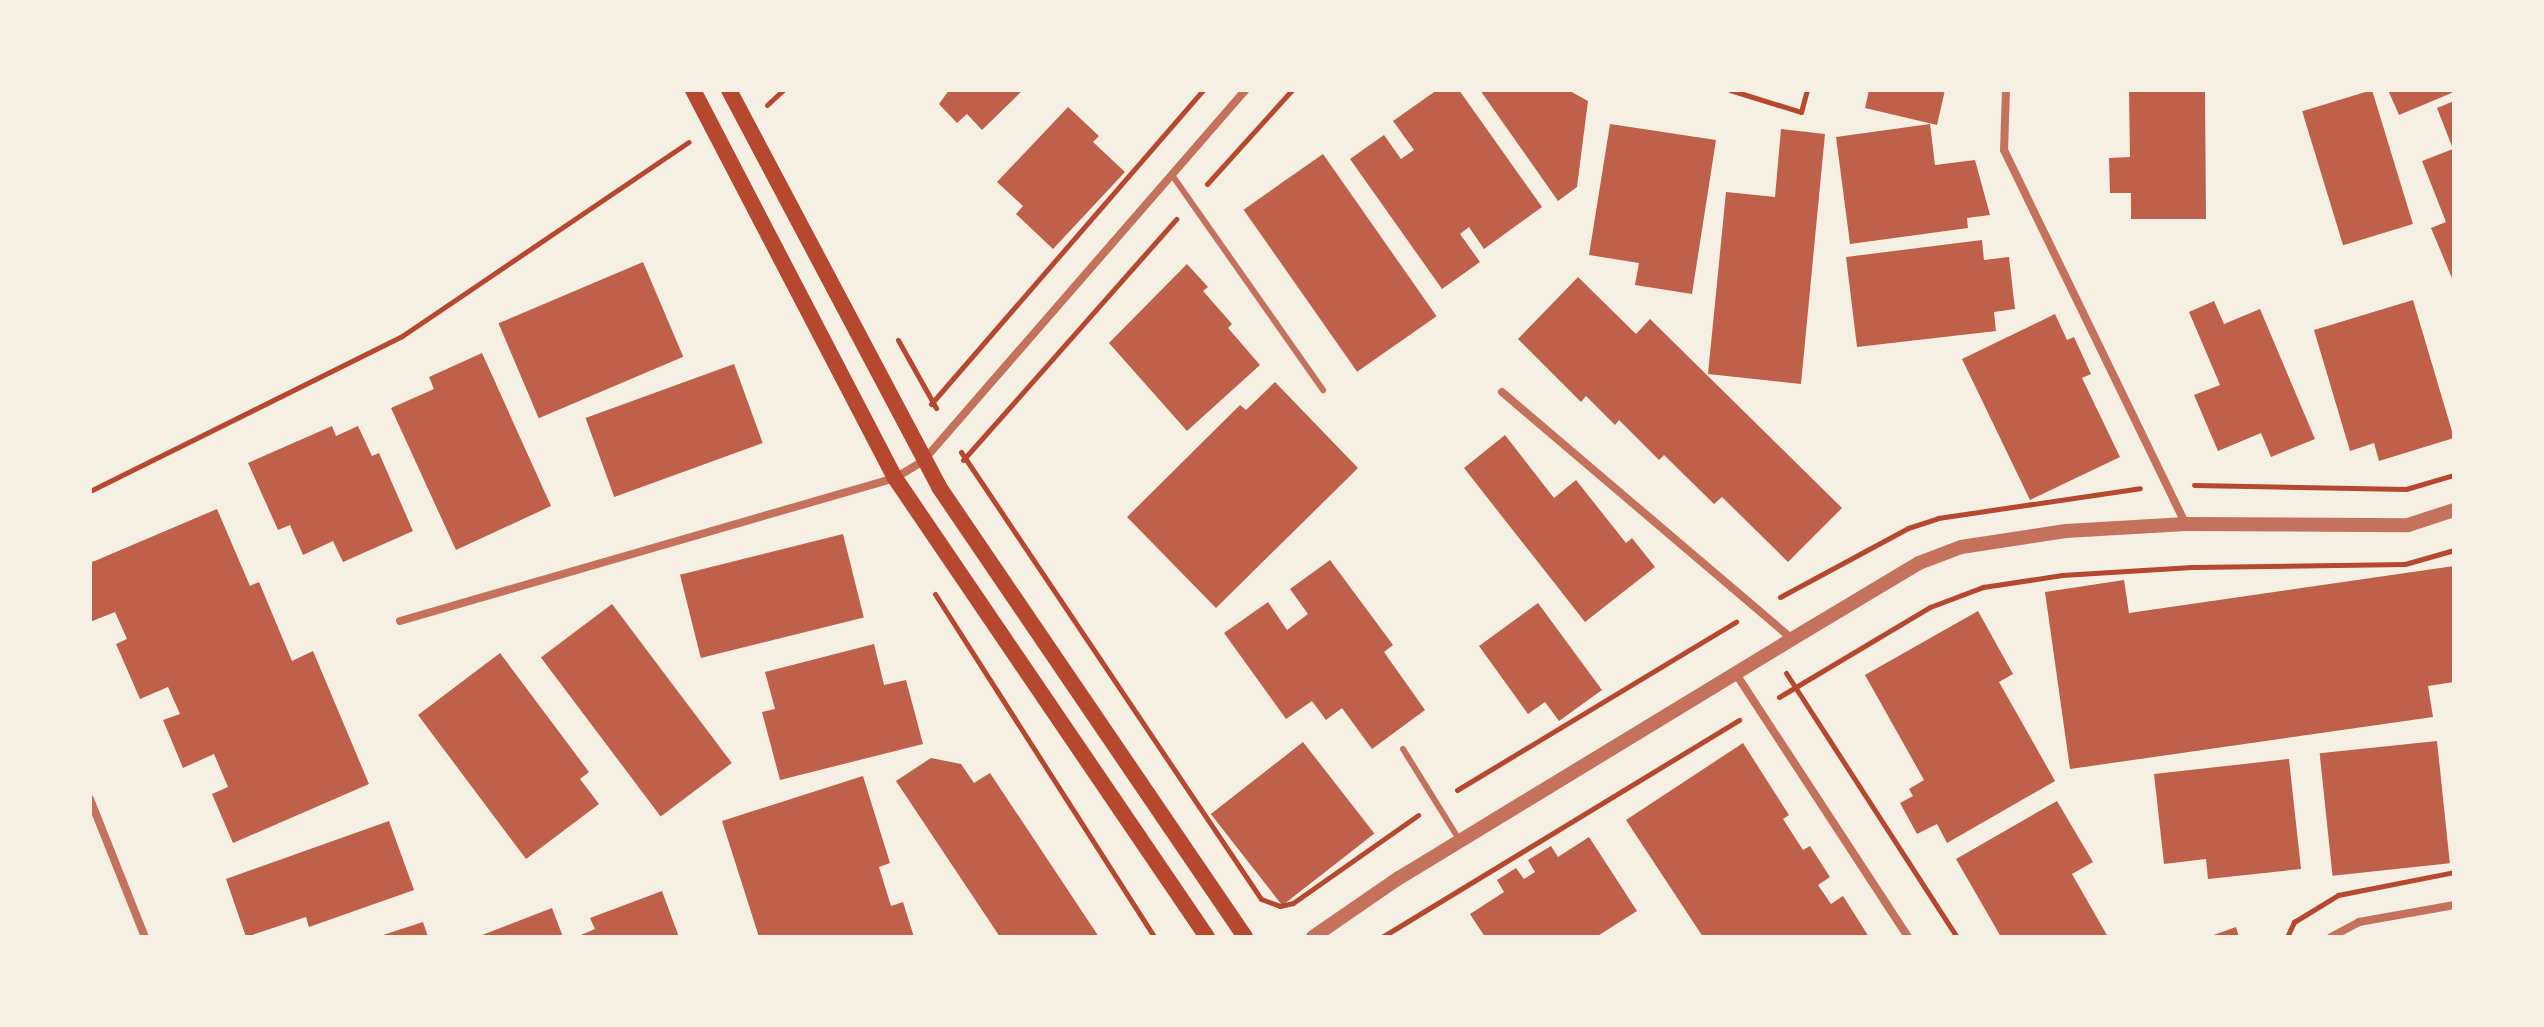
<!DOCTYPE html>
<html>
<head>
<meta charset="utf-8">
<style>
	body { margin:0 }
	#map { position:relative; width:2544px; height:1027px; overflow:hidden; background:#f6efe4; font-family:"DM Sans",sans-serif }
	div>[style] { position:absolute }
	.building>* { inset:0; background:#bf614a; transform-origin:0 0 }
	.path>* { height:5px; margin:-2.5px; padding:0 2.5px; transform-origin:2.5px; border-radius:2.5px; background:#b5482f }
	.service>* { height:6px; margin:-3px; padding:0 3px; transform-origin:3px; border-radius:3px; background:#c5725c }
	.minor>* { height:8px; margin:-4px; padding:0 4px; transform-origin:4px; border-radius:4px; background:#c5725c }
	.tertiary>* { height:14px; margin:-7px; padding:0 7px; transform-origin:7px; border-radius:7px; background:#c5725c }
	.secondary>* { height:16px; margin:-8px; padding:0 8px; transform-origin:8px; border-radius:8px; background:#b5482f }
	span { translate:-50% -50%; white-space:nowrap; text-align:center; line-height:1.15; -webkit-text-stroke:7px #f6efe4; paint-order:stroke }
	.frame { position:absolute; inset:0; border:92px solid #f6efe4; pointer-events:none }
</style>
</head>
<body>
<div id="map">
	<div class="building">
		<i style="clip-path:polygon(949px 90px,1023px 90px,982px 130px,967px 114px,957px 123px,939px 104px)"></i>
		<i style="clip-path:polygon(1437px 90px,1459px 90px,1542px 207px,1484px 249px,1469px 227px,1460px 234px,1480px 262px,1442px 289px,1350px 159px,1384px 135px,1401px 159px,1414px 150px,1393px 121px)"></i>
		<i style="clip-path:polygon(1480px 90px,1568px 90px,1588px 101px,1577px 187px,1558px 201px)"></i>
		<i style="clip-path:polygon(1869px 90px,1945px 90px,1937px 125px,1865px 108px)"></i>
		<i style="clip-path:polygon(2129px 90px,2205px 90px,2206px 219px,2131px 219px,2131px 193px,2110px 193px,2109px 158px,2130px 157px)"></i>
		<i style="left:2372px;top:90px;width:140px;height:73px;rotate:73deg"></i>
		<i style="clip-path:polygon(2388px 90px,2454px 90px,2454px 92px,2399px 115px)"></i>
		<i style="clip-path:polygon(2454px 101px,2454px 283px,2431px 228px,2446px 222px,2422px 161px,2453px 149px,2437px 108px)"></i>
		<i style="clip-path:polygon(1068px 107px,1099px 136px,1093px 142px,1125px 172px,1053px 249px,1016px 214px,1023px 206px,997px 182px)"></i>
		<i style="clip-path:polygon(1610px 124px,1716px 140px,1692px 294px,1635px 285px,1639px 263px,1589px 255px)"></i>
		<i style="clip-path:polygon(1930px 124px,1935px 165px,1975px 160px,1990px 215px,1967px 218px,1968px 228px,1850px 244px,1836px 137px)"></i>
		<i style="clip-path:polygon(1781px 129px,1825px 134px,1801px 384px,1708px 374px,1726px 192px,1775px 197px)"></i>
		<i style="left:1323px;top:154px;width:198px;height:97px;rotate:55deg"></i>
		<i style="clip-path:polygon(1982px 240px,1984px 260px,2009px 257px,2015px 309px,1994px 312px,1996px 331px,1857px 347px,1846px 257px)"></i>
		<i style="left:643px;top:262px;width:103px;height:157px;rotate:67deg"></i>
		<i style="clip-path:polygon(1187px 264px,1208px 287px,1203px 291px,1232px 324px,1228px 328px,1260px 365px,1187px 431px,1109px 343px)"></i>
		<i style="clip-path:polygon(1578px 277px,1636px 334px,1650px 319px,1842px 508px,1788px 562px,1722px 497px,1714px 504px,1664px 455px,1659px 460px,1619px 420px,1615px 425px,1586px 396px,1581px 402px,1518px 339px)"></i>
		<i style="clip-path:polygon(2413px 300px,2454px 438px,2379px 461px,2374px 443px,2350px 451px,2314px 330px)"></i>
		<i style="clip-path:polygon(2214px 301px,2224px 324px,2260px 309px,2315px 439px,2271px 457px,2261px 433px,2218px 451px,2194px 395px,2220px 385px,2189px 312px)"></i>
		<i style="clip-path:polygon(2055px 314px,2067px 340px,2074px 337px,2091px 374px,2082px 378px,2120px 457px,2030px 500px,1962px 359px)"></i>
		<i style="clip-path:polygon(482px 353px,551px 506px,456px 550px,391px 408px,434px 389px,429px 377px)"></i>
		<i style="left:734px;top:364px;width:84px;height:158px;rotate:70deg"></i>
		<i style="clip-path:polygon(1275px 382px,1358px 468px,1216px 608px,1127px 517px,1240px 405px,1246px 410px)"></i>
		<i style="clip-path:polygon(332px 426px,336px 436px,358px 426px,372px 456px,379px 453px,413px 531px,343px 562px,333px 541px,303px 555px,290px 525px,278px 530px,248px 463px)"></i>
		<i style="clip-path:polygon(1505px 435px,1554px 498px,1576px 480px,1626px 543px,1632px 538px,1655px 567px,1585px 622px,1464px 468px)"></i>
		<i style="clip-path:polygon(217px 509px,250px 586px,259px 582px,292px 661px,313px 651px,369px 784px,233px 843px,212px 794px,228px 787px,214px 754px,183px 768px,163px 720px,180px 714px,168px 687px,140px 699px,116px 644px,127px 639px,115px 612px,90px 622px,90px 563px)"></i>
		<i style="left:843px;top:534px;width:86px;height:168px;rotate:76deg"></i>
		<i style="clip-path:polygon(1330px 560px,1393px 645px,1384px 652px,1425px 710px,1372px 749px,1342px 708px,1326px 720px,1312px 701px,1286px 719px,1224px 633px,1268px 602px,1287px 630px,1308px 614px,1290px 589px)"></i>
		<i style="clip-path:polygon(2454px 566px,2454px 682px,2428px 686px,2433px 717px,2070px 769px,2045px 592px,2124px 580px,2129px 613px)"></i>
		<i style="clip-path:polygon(1538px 603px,1602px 690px,1559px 721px,1545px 702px,1528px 714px,1479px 646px)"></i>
		<i style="left:612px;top:604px;width:199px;height:89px;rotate:53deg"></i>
		<i style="clip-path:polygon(1978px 611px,2013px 674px,1999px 682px,2055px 781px,1947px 843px,1937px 824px,1917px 834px,1900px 803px,1913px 796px,1909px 789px,1924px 780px,1865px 675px)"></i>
		<i style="clip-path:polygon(874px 644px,884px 685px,906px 680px,923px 744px,780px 780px,762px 712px,775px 709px,765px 672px)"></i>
		<i style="clip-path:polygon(500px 653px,589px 772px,580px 779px,599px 804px,526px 859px,418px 715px)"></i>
		<i style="left:2437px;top:741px;width:123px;height:118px;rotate:84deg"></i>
		<i style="left:1303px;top:742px;width:116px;height:117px;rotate:52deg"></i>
		<i style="clip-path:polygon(1743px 743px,1789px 815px,1783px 819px,1803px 850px,1810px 846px,1830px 877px,1818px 885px,1831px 904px,1843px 896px,1869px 937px,1703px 937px,1626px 820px)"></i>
		<i style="clip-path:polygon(931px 758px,961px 764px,974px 783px,990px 773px,1099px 937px,1000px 937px,896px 781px)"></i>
		<i style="clip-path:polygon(2289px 759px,2301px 869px,2208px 879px,2206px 859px,2164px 864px,2154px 774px)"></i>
		<i style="clip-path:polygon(863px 776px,890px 863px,879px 867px,891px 906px,903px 902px,914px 937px,759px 937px,722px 821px)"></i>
		<i style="clip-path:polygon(2057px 801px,2093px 862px,2072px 874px,2108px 937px,2001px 937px,1956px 859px)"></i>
		<i style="clip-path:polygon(389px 821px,414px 890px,309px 927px,306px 917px,246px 937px,226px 879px)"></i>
		<i style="clip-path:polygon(1589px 837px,1637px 911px,1596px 937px,1485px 937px,1470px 914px,1504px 892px,1497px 880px,1516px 868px,1524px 879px,1535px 872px,1528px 860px,1551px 846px,1558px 857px)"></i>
		<i style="clip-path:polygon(662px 891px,679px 937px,576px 937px,595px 929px,590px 918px)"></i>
		<i style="clip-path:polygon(552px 908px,563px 937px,477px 937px)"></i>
		<i style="clip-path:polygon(423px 922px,428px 937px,380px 937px,380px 936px)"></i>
		<i style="clip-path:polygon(2236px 927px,2239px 937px,2208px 937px)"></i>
	</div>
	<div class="path">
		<i style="left:1730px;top:90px;width:74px;rotate:17.2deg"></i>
		<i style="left:1801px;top:112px;width:23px;rotate:-75deg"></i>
		<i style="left:767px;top:105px;width:22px;rotate:-43deg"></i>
		<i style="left:1207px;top:184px;width:127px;rotate:-47.9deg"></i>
		<i style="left:898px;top:340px;width:78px;rotate:60.8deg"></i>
		<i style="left:931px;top:404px;width:415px;rotate:-49.1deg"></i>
		<i style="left:961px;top:452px;width:538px;rotate:56.13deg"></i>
		<i style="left:1261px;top:899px;width:20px;rotate:20deg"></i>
		<i style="left:1280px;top:906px;width:13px;rotate:-13deg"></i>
		<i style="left:1293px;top:903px;width:153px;rotate:-35.1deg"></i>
		<i style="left:963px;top:460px;width:322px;rotate:-48.5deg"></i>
		<i style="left:2194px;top:485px;width:212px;rotate:1.1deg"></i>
		<i style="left:2406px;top:489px;width:50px;rotate:-16.3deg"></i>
		<i style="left:90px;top:491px;width:348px;rotate:-26.4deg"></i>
		<i style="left:402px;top:336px;width:346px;rotate:-34.1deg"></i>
		<i style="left:935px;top:594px;width:407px;rotate:57.4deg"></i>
		<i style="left:1780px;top:597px;width:145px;rotate:-28.3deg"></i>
		<i style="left:1908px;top:528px;width:32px;rotate:-18deg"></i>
		<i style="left:1938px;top:518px;width:204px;rotate:-8.4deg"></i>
		<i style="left:1786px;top:673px;width:315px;rotate:57.1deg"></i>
		<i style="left:1779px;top:697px;width:176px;rotate:-30.8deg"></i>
		<i style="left:1930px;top:607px;width:57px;rotate:-20.7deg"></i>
		<i style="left:1983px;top:587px;width:80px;rotate:-8.6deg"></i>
		<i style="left:2062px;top:575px;width:130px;rotate:-3.5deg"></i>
		<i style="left:2192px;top:567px;width:213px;rotate:-0.8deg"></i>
		<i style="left:2405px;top:564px;width:51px;rotate:-15.9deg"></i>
		<i style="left:1457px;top:790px;width:326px;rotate:-31.1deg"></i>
		<i style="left:1382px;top:937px;width:418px;rotate:-31.3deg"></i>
		<i style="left:2287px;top:937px;width:17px;rotate:-65deg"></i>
		<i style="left:2294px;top:922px;width:52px;rotate:-31.5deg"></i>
		<i style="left:2338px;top:895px;width:118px;rotate:-11.2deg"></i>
		<i style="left:2452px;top:937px;width:2px"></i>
	</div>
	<div class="service">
		<i style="left:1172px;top:175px;width:263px;rotate:54.9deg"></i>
		<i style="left:1403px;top:749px;width:108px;rotate:58.2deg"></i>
	</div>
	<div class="minor">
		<i style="left:2006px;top:90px;width:60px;rotate:91.9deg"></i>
		<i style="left:2004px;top:150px;width:416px;rotate:64.1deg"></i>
		<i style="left:1502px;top:392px;width:381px;rotate:40.4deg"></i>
		<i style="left:400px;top:621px;width:515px;rotate:-16.11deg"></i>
		<i style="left:895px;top:478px;width:33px;rotate:-31deg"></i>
		<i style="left:923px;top:461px;width:492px;rotate:-49deg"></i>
		<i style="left:1738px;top:677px;width:311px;rotate:56.8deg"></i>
		<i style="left:90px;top:799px;width:149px;rotate:68.3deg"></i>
		<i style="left:2331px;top:937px;width:32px;rotate:-28deg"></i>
		<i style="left:2359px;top:922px;width:97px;rotate:-10.1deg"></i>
	</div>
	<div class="tertiary">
		<i style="left:1313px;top:937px;width:104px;rotate:-34.5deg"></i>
		<i style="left:1399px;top:878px;width:460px;rotate:-31.3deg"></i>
		<i style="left:1792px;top:639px;width:148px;rotate:-30.9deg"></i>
		<i style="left:1919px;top:563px;width:45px;rotate:-20.9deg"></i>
		<i style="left:1961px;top:547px;width:106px;rotate:-8.7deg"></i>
		<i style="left:2066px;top:531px;width:120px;rotate:-3.3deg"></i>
		<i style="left:2186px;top:524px;width:222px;rotate:0.3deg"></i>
		<i style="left:2408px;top:525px;width:48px;rotate:-18.1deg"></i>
	</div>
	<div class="secondary">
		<i style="left:693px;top:90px;width:437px;rotate:62.5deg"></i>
		<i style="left:895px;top:478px;width:555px;rotate:55.79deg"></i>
		<i style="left:729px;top:90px;width:449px;rotate:62.1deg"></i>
		<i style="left:939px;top:487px;width:544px;rotate:55.78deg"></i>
	</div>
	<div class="frame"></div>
</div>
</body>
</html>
